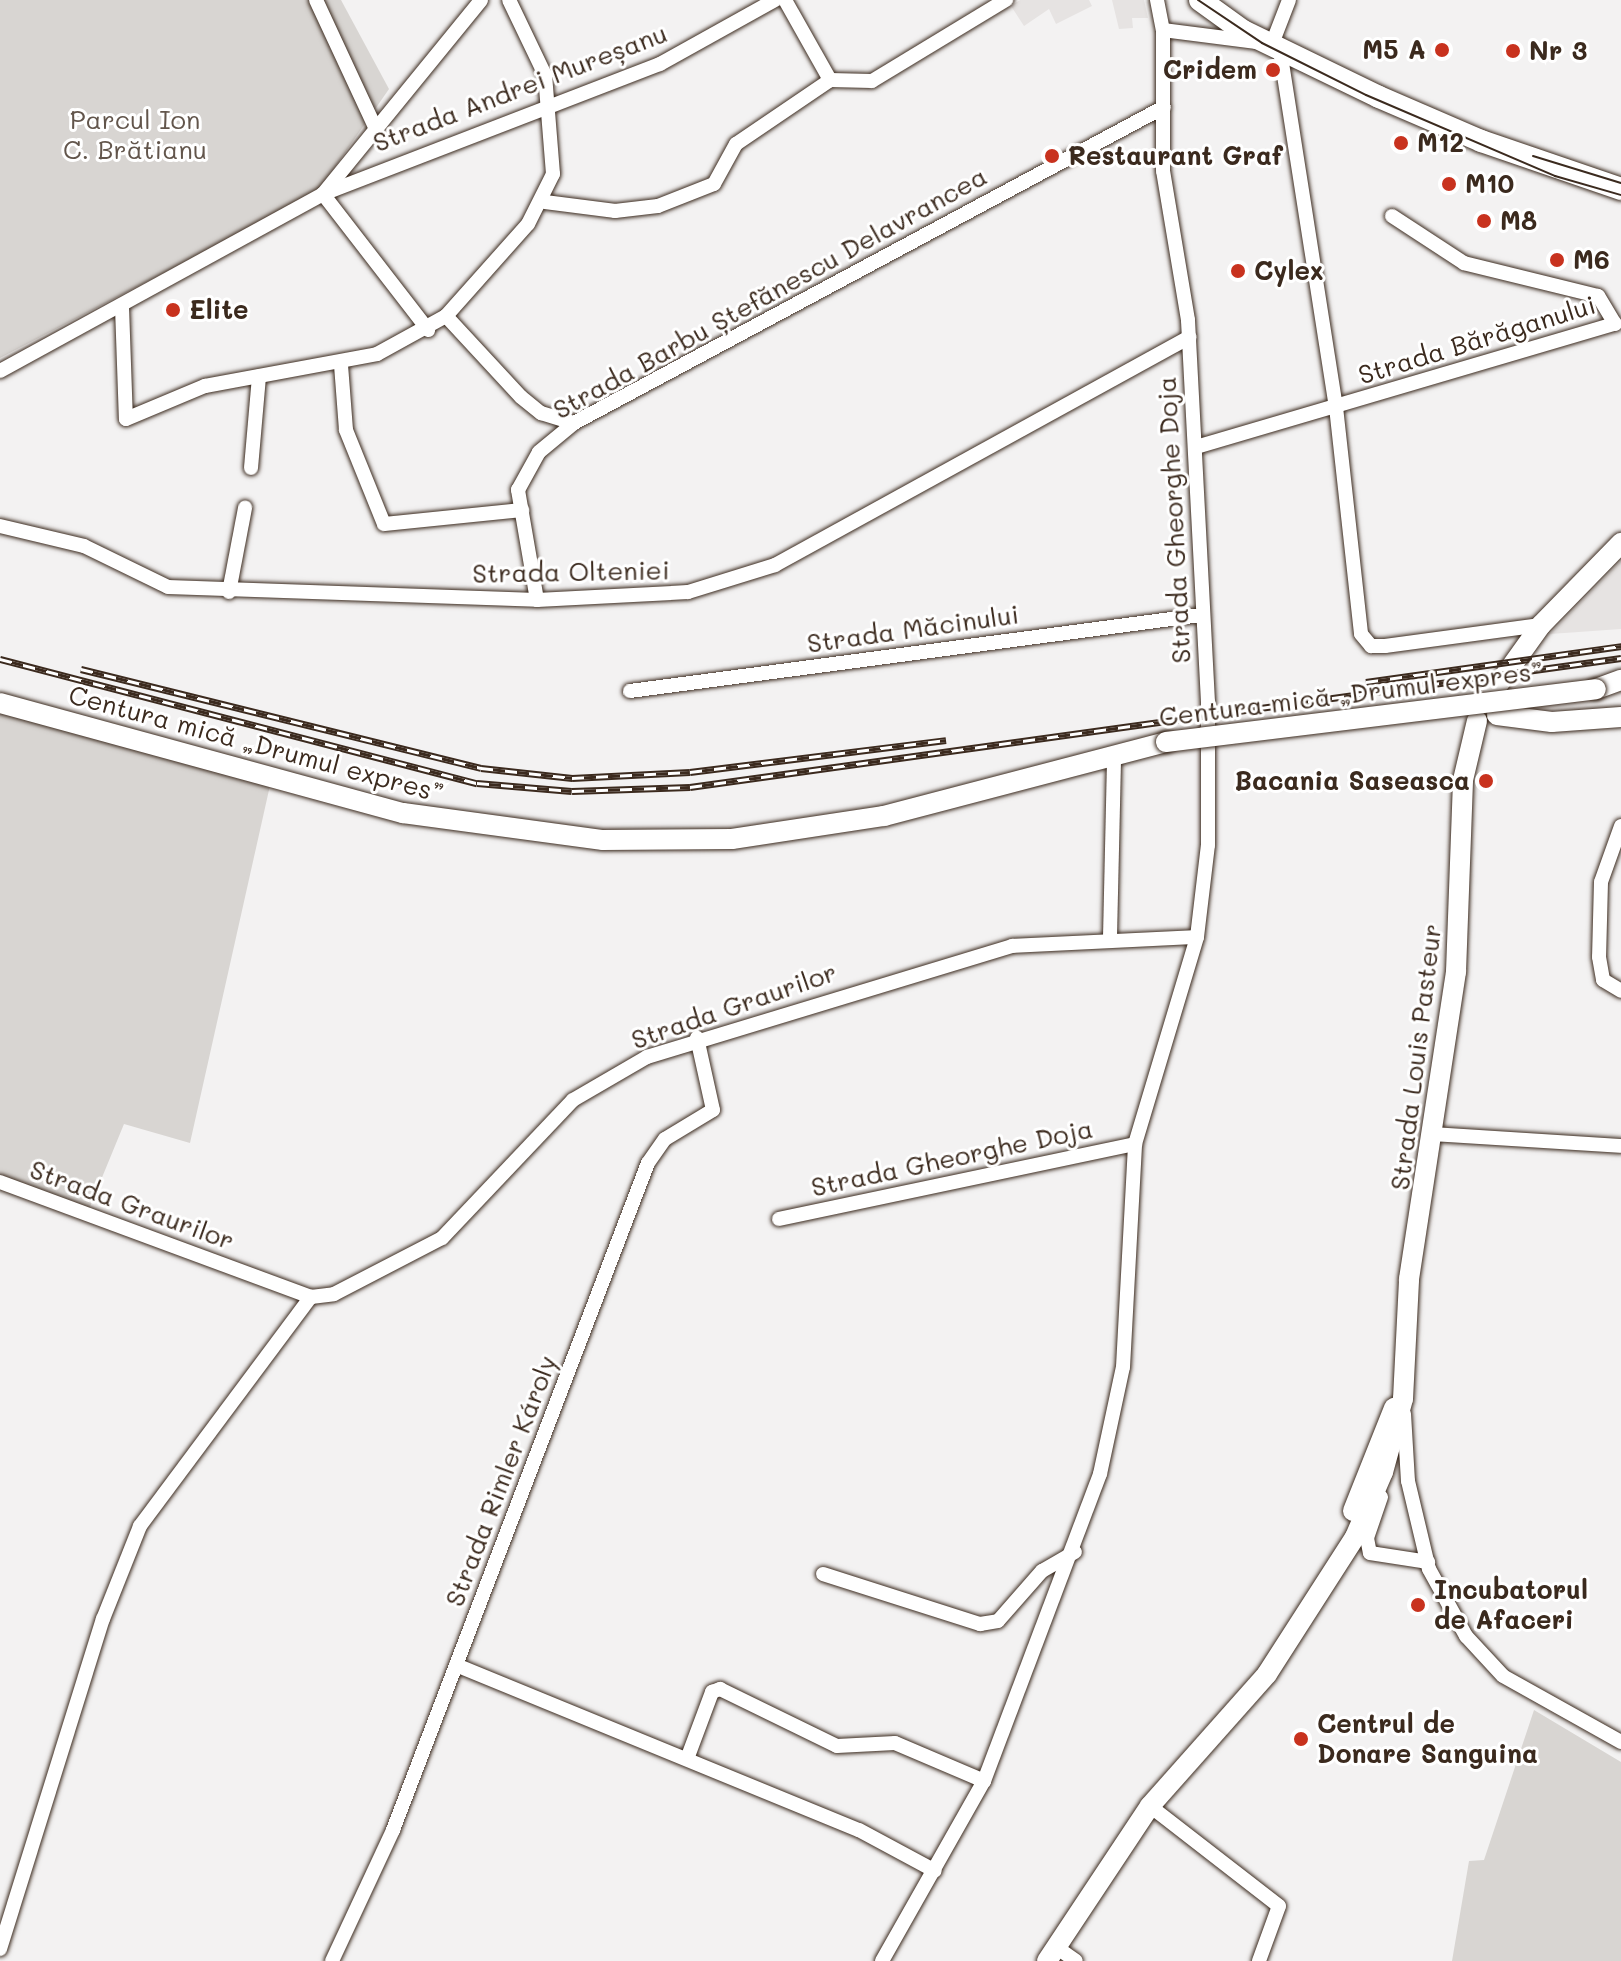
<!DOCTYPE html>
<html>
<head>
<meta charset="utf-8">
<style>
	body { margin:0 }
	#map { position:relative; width:1621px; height:1961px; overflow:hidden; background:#f3f2f2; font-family:Mali,sans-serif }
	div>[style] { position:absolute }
	.built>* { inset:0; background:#e6e3e2 }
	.green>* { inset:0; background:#d8d5d2 }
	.roads { filter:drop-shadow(0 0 2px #3b2a1e) drop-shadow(0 0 2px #3b2a1e) }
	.street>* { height:14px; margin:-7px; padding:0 7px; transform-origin:7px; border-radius:7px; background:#fff }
	.secondary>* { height:20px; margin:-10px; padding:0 10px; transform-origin:10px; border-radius:10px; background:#fff }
	.primary>* { height:22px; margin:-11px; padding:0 11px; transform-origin:11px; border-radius:11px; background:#fff }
	.tram>* { height:2px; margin:-1px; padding:0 1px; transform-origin:1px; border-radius:1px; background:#3b2a1e }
	.rail>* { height:7px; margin-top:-3.5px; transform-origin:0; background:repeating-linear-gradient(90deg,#fff 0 12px,#3b2a1e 0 24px); box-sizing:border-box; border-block:2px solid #3b2a1e }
	.bridges { filter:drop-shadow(0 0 2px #3b2a1e) drop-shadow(0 0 2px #3b2a1e) }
	.secondary-bridge>* { height:20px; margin:-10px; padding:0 10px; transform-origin:10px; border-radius:10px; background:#fff }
	.dots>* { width:22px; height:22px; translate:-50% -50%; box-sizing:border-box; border:4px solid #fff; border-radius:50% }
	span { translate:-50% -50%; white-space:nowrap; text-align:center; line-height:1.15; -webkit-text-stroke:6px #fff; paint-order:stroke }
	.poi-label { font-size:26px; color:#3b2a1e; font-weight:700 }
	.right { translate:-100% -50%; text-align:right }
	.left { translate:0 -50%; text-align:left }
	.street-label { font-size:26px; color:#3b2a1e }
	.park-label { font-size:26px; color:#62554b }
</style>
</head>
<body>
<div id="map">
	<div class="built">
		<i style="clip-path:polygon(1020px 0,1089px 0,1092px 6px,1056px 24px,1049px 9px,1024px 26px,1011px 6px)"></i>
		<i style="clip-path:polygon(1112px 0,1144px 0,1148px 18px,1132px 18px,1133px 28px,1119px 29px)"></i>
		<i style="clip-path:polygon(1621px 561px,1621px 629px,1550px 634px)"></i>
	</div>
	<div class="green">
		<i style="clip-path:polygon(0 0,341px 0,389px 89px,317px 193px,0 358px)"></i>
		<i style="clip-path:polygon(0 703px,271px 781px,190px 1143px,124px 1124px,87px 1214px,0 1178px)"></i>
		<i style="clip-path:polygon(1534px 1710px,1621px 1762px,1621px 1961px,1452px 1961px,1469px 1861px,1484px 1860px)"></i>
	</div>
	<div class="roads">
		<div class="street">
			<i style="left:316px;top:0;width:138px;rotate:65.1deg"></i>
			<i style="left:785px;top:0;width:92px;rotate:60.6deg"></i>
			<i style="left:1157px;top:0;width:31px;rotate:79deg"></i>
			<i style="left:1163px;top:30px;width:110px;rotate:7.3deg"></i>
			<i style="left:1272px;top:44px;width:47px;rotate:-68.9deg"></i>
			<i style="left:1280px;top:50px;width:361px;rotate:81.1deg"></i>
			<i style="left:1336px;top:407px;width:228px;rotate:83.7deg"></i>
			<i style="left:1361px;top:634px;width:16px;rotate:50deg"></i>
			<i style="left:1371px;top:646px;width:14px"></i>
			<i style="left:1385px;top:646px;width:157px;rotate:-7.7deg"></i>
			<i style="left:323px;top:194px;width:250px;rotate:-50.8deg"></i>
			<i style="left:323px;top:194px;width:172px;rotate:52.3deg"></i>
			<i style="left:545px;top:202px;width:71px;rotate:7.3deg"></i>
			<i style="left:615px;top:211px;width:43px;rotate:-6.6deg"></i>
			<i style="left:658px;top:206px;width:60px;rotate:-21.4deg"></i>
			<i style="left:714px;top:184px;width:46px;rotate:-61.2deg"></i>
			<i style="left:736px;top:144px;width:114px;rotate:-34.2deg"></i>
			<i style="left:830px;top:80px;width:42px;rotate:1.4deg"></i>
			<i style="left:872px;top:81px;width:157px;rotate:-31.2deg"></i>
			<i style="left:122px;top:307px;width:112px;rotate:88deg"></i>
			<i style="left:126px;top:419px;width:86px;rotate:-22.7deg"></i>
			<i style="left:205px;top:386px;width:175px;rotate:-10.5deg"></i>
			<i style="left:377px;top:354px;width:79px;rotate:-28.8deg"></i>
			<i style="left:446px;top:316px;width:123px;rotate:-48.3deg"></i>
			<i style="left:528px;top:224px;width:56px;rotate:-63.4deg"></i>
			<i style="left:553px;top:174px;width:99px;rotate:-94.6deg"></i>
			<i style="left:545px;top:75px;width:83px;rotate:-115.6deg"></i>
			<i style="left:446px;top:316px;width:110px;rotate:47.2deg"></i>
			<i style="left:521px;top:397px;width:26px;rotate:39deg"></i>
			<i style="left:541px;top:413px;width:34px;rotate:17deg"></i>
			<i style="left:341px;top:365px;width:65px;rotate:85.6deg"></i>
			<i style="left:346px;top:430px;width:101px;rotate:68deg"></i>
			<i style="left:384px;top:524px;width:139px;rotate:-5.8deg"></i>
			<i style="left:0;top:371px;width:368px;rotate:-28.7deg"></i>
			<i style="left:323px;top:194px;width:361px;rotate:-21.1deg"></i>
			<i style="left:660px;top:64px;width:132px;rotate:-29.1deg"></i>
			<i style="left:1196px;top:447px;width:437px;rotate:-16.4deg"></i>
			<i style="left:1615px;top:324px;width:33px;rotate:-121deg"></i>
			<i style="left:1598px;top:296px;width:138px;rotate:-166.2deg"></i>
			<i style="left:1464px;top:263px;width:86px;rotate:-146.9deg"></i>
			<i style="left:251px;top:468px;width:92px;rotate:-85deg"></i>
			<i style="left:0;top:526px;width:86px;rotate:13.4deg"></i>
			<i style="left:84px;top:546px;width:93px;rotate:26deg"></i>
			<i style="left:168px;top:587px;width:369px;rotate:2deg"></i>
			<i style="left:537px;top:600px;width:151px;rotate:-3deg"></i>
			<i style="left:688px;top:592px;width:91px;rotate:-17.2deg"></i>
			<i style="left:775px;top:565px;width:473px;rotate:-28.8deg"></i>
			<i style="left:229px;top:592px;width:86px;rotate:-79.2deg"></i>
			<i style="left:537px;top:600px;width:112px;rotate:-99.8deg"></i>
			<i style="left:518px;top:490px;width:43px;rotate:-61.1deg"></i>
			<i style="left:539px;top:452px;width:45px;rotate:-39.6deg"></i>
			<i style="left:574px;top:423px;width:669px;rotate:-28.17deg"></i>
			<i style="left:630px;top:691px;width:576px;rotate:-7.58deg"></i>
			<i style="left:1621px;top:826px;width:59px;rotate:109.7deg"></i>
			<i style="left:1601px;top:882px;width:75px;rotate:91.5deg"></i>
			<i style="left:1599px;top:957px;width:23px;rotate:80deg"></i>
			<i style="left:1603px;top:980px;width:21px;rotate:31deg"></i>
			<i style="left:1110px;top:937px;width:183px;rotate:-88.7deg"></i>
			<i style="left:1431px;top:1134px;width:190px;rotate:3.6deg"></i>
			<i style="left:0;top:1182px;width:332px;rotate:20.3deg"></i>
			<i style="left:311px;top:1297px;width:23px;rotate:-7deg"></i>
			<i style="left:334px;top:1294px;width:122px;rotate:-27.4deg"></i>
			<i style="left:442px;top:1238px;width:190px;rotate:-46.5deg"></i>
			<i style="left:573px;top:1100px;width:86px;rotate:-30.2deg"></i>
			<i style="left:647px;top:1057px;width:382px;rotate:-16.9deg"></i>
			<i style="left:1012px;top:946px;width:185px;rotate:-2.8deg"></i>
			<i style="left:779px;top:1219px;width:364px;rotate:-11.9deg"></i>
			<i style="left:1404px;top:1414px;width:67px;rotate:86.6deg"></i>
			<i style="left:1408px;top:1481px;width:90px;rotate:76.6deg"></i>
			<i style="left:1429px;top:1569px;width:77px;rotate:61.1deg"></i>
			<i style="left:1466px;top:1636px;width:54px;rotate:47.2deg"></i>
			<i style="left:1503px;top:1676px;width:135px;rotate:29.2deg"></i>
			<i style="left:1381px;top:1497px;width:43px;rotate:108.9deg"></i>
			<i style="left:1367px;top:1538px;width:15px;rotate:79deg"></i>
			<i style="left:1370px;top:1553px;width:59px;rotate:8.8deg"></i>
			<i style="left:823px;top:1574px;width:165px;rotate:17.7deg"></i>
			<i style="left:980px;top:1624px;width:18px;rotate:-9deg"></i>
			<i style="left:998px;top:1621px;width:67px;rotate:-48.7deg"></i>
			<i style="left:1042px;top:1571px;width:38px;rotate:-30deg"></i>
			<i style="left:456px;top:1665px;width:435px;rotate:22.3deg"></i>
			<i style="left:859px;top:1830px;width:86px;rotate:28.3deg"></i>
			<i style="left:687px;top:1759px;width:72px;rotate:-69.5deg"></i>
			<i style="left:712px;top:1692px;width:9px;rotate:-21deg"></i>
			<i style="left:720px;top:1689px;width:130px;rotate:26deg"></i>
			<i style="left:837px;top:1746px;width:58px;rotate:-3deg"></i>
			<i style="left:895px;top:1743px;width:97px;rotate:23.1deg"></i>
			<i style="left:1150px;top:1806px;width:163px;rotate:37.8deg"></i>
			<i style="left:1279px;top:1906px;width:59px;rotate:110deg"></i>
			<i style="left:1056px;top:1947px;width:24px;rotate:35deg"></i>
			<i style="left:0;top:1949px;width:346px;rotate:-72.7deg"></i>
			<i style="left:103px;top:1619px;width:100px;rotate:-68.3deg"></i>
			<i style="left:140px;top:1526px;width:286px;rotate:-53.3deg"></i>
			<i style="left:332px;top:1961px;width:145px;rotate:-65deg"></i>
			<i style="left:393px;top:1830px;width:714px;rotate:-69.08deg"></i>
			<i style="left:648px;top:1163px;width:29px;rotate:-55deg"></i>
			<i style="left:665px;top:1139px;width:56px;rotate:-31.1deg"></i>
			<i style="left:713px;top:1110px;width:74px;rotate:-102.5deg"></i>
			<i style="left:882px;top:1961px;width:207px;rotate:-60.5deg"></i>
			<i style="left:984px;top:1781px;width:328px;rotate:-69.3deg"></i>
			<i style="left:1100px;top:1474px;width:109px;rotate:-77.9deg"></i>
			<i style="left:1123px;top:1367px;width:223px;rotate:-86.9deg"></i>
			<i style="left:1135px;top:1144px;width:216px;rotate:-73.3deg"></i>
			<i style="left:1197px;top:937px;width:93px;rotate:-83.2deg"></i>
			<i style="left:1208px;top:845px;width:143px;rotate:-90deg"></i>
			<i style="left:1208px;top:702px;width:383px;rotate:-93deg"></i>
			<i style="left:1188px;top:320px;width:151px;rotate:-99.5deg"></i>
			<i style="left:1163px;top:171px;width:141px;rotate:-90deg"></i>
		</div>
		<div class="secondary">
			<i style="left:1596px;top:689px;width:27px;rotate:-20deg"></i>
			<i style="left:1488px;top:699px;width:91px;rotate:-54.4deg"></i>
			<i style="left:1541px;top:625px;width:115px;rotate:-45.7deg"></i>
			<i style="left:0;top:703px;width:418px;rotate:15.3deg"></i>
			<i style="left:403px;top:813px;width:202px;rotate:7.7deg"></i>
			<i style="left:603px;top:840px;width:129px;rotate:-0.4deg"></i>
			<i style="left:732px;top:839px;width:154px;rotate:-8.6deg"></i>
			<i style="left:884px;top:816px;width:292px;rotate:-14.7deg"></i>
			<i style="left:1497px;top:715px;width:55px;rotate:7.3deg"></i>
			<i style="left:1552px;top:722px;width:69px;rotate:-4.1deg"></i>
			<i style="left:1353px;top:1511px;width:111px;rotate:-68.3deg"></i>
			<i style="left:1047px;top:1961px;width:186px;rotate:-56.4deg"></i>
			<i style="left:1150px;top:1806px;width:176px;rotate:-48.4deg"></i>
			<i style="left:1267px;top:1674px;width:163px;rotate:-57.3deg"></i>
			<i style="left:1355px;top:1537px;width:71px;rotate:-66.7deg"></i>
			<i style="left:1383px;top:1472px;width:76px;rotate:-74.7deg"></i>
			<i style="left:1403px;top:1399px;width:120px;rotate:-87.1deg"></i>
			<i style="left:1409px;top:1279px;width:311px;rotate:-81.3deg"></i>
			<i style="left:1456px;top:972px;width:192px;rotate:-87.9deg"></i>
			<i style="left:1463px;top:780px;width:61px;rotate:-76.7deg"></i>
		</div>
		<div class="primary">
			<i style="left:1200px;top:0;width:53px;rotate:35.8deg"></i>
			<i style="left:1243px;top:31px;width:151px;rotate:25.9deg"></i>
			<i style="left:1379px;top:97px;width:111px;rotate:23.3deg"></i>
			<i style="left:1481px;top:141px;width:148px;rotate:18.9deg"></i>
		</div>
	</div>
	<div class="tram">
		<i style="left:1198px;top:0;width:77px;rotate:33.9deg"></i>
		<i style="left:1262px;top:43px;width:116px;rotate:26.6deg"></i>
		<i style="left:1366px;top:95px;width:206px;rotate:23.2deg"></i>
		<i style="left:1555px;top:176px;width:69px;rotate:16.1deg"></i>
		<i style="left:1533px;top:156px;width:92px;rotate:17.1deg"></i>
	</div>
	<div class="rail">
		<i style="left:0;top:659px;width:493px;rotate:14.6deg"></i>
		<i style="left:477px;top:783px;width:95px;rotate:4.8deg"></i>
		<i style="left:572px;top:791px;width:118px;rotate:-1.9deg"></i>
		<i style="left:690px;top:787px;width:940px;rotate:-7.89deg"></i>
		<i style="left:81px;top:669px;width:412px;rotate:13.9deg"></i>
		<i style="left:481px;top:768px;width:92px;rotate:6.3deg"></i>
		<i style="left:572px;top:778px;width:118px;rotate:-2.9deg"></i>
		<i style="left:690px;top:772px;width:258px;rotate:-7.1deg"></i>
		<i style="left:1366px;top:682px;width:258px;rotate:-8deg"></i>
	</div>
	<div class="bridges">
		<div class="secondary-bridge">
			<i style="left:1166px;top:742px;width:433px;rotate:-7deg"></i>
		</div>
	</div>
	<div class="dots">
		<i style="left:1442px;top:50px;background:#c8321e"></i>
		<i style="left:1513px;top:51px;background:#c8321e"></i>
		<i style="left:1273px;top:70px;background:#c8321e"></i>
		<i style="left:1401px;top:143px;background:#c8321e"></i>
		<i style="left:1052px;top:156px;background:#c8321e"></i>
		<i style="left:1449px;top:184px;background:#c8321e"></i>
		<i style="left:1484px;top:221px;background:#c8321e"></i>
		<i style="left:1557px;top:260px;background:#c8321e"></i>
		<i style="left:1238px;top:271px;background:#c8321e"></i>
		<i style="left:173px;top:310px;background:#c8321e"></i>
		<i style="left:1486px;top:781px;background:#c8321e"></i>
		<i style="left:1418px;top:1605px;background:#c8321e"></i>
		<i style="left:1301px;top:1739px;background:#c8321e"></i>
	</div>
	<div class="poi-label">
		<span class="right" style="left:1426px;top:50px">M5 A</span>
		<span class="left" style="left:1529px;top:51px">Nr 3</span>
		<span class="right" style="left:1257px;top:70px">Cridem</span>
		<span class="left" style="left:1417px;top:143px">M12</span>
		<span class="left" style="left:1068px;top:156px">Restaurant Graf</span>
		<span class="left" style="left:1465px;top:184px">M10</span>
		<span class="left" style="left:1500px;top:221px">M8</span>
		<span class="left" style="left:1573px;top:260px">M6</span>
		<span class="left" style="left:1254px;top:271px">Cylex</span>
		<span class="left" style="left:189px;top:310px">Elite</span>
		<span class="right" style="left:1470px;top:781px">Bacania Saseasca</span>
		<span class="left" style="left:1434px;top:1605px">Incubatorul<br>de Afaceri</span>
		<span class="left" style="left:1317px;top:1739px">Centrul de<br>Donare Sanguina</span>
	</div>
	<div class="street-label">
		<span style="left:520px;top:88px;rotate:-21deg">Strada Andrei Mureșanu</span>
		<span style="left:770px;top:293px;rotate:-29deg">Strada Barbu Ștefănescu Delavrancea</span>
		<span style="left:1477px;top:340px;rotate:-17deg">Strada Bărăganului</span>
		<span style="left:1174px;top:520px;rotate:-93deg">Strada Gheorghe Doja</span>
		<span style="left:571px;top:572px;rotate:-1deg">Strada Olteniei</span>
		<span style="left:913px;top:629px;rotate:-8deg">Strada Măcinului</span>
		<span style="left:1351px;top:694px;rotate:-7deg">Centura mică „Drumul expres”</span>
		<span style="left:256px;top:744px;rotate:15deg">Centura mică „Drumul expres”</span>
		<span style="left:734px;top:1006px;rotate:-19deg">Strada Graurilor</span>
		<span style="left:1416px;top:1057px;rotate:-83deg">Strada Louis Pasteur</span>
		<span style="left:952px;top:1158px;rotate:-12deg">Strada Gheorghe Doja</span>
		<span style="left:132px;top:1205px;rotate:20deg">Strada Graurilor</span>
		<span style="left:501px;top:1481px;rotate:-69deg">Strada Rimler Károly</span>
	</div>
	<div class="park-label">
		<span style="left:135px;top:135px">Parcul Ion<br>C. Brătianu</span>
	</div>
</div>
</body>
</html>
